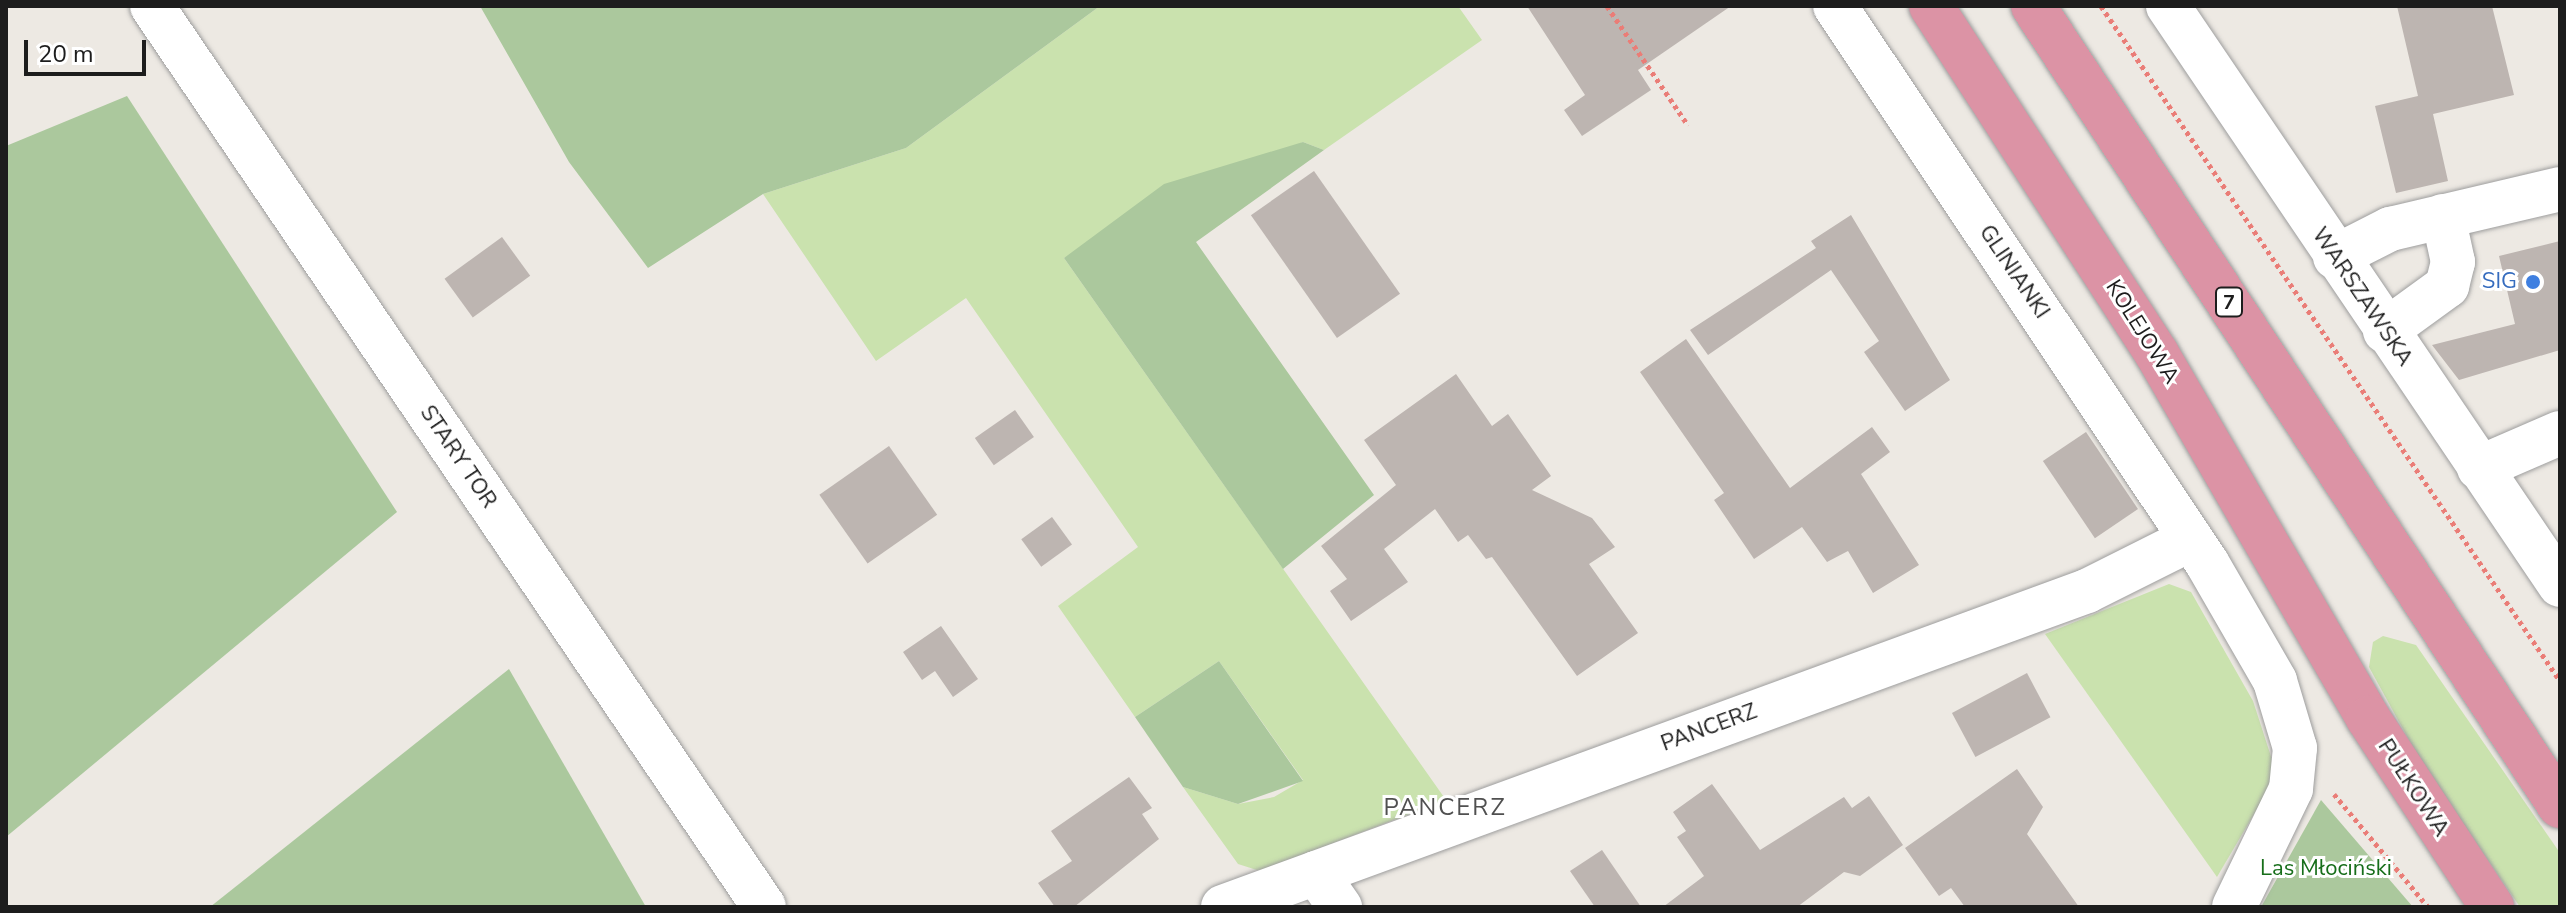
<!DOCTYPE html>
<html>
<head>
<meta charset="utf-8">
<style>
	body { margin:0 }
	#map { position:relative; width:2566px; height:913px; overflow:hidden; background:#ede9e3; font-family:"Nunito Sans",sans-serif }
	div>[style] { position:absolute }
	.grass>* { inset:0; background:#cae2ae }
	.forest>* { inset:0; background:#abc89d }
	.building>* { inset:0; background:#bdb5b1; transform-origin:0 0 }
	.path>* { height:5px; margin-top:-2.5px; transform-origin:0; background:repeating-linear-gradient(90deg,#ea7d77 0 4px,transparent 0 8px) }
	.roads { filter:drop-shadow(0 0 2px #9e9e9e) drop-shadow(0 0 2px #9e9e9e) }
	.minor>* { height:44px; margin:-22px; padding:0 22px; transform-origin:22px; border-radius:22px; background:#fff }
	.highway>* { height:44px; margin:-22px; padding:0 22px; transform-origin:22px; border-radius:22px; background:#dc93a5 }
	.dots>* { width:22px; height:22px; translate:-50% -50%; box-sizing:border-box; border:4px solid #fff; border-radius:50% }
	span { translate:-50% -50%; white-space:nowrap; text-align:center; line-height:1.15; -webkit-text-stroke:6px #fff; paint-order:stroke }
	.shield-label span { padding:2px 6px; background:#fff; border:2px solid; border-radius:6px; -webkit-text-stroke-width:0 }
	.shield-label { font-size:20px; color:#1d1d1d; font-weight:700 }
	.street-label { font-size:22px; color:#1d1d1d }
	.shop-label { font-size:22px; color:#366cbe }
	.right { translate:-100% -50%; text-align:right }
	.park-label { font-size:22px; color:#176e1a }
	.neighbourhood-label { font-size:24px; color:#505050; letter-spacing:2px }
	.frame { position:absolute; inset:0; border:8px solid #1d1d1d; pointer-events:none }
	.scale { position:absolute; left:24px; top:40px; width:122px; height:36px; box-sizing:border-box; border:4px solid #1d1d1d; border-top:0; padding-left:10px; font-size:24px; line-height:28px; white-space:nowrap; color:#1d1d1d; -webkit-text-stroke:6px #fff; paint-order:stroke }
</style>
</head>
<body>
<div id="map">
	<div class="grass">
		<i style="clip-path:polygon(1100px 6px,1458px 6px,1482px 40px,1324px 150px,1303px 142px,1064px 258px,1446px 800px,1260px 871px,1238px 864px,1183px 787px,1238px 804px,1274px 797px,1303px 780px,1219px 661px,1135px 717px,1058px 606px,1138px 547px,966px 298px,876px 361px,763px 194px,906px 148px)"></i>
		<i style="clip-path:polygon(2169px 584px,2191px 592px,2253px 701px,2277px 775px,2217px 877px,2045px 634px)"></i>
		<i style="clip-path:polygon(2383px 636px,2416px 645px,2560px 853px,2560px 907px,2520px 907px,2421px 762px,2369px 667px,2373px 642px)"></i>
	</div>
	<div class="forest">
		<i style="clip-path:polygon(480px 6px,1100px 6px,906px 148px,763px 194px,648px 268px,569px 162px)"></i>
		<i style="clip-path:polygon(127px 96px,397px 512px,6px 837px,6px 146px)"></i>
		<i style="clip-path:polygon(1303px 142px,1324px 150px,1196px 242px,1374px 495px,1283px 569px,1064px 258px,1164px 184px)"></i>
		<i style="clip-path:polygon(1219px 661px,1303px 781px,1238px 804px,1183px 787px,1135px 717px)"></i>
		<i style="clip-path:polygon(509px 669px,646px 907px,210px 907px)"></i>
		<i style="clip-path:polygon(2321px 800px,2413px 907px,2261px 907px)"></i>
	</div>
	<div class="building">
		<i style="clip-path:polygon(1527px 6px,1731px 6px,1638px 70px,1651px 90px,1582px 136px,1564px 110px,1585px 95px)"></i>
		<i style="clip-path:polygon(2397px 6px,2492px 6px,2514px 95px,2433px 114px,2448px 181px,2396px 193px,2375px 106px,2418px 96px)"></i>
		<i style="left:1314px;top:171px;width:150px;height:77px;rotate:55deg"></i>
		<i style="clip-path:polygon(1851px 215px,1950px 380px,1905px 411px,1864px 352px,1879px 341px,1831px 270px,1708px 355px,1690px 330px,1816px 248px,1811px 241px)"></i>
		<i style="left:502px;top:237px;width:48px;height:71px;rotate:54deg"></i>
		<i style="clip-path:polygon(2560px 241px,2560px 350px,2459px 380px,2432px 345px,2515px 324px,2499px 256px)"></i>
		<i style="clip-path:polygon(1686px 339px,1790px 488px,1872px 427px,1890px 452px,1861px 474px,1919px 565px,1873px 593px,1848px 551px,1827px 562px,1802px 527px,1754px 559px,1714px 500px,1724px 493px,1640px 372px)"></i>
		<i style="clip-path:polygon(1456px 374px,1492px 426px,1508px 414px,1551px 476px,1532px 490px,1592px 518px,1615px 547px,1589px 564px,1638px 633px,1577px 676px,1492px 557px,1486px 559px,1468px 535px,1458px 542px,1435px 509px,1384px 549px,1408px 582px,1351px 621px,1330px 591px,1347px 579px,1321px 546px,1396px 485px,1364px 440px)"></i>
		<i style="left:1015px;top:410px;width:33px;height:49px;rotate:55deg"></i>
		<i style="left:2086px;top:432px;width:93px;height:52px;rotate:56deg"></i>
		<i style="left:889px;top:446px;width:84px;height:85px;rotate:55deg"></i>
		<i style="left:1052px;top:517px;width:34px;height:38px;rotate:54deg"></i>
		<i style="clip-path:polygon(941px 626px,978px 679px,953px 697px,935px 671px,922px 680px,903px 652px)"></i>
		<i style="left:2027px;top:673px;width:50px;height:85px;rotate:62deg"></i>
		<i style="clip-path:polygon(2017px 769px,2043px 807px,2027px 834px,2079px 907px,1965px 907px,1951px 888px,1939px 896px,1905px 848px)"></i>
		<i style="clip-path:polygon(1129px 777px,1152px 808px,1142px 814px,1159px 839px,1074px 907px,1055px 907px,1038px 883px,1072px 861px,1051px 831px)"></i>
		<i style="clip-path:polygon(1712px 784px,1760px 850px,1844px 797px,1852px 808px,1869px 796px,1903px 845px,1860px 876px,1844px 872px,1797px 907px,1663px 907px,1704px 876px,1677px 837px,1686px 831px,1673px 812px)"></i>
		<i style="clip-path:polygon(1602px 850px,1641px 907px,1595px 907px,1570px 871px)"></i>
	</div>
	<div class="path">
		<i style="left:1607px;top:6px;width:144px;rotate:55.8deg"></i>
		<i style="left:2101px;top:6px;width:816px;rotate:55.78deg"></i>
		<i style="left:2334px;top:794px;width:147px;rotate:50.2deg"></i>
	</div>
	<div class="roads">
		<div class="minor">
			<i style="left:152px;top:6px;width:1089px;rotate:55.81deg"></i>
			<i style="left:1835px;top:6px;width:670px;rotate:56.26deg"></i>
			<i style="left:2207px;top:563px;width:136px;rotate:60deg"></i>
			<i style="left:2275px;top:681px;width:70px;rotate:73.4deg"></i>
			<i style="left:2295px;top:748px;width:41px;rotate:95.6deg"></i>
			<i style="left:2291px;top:789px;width:131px;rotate:115.8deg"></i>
			<i style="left:2168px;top:6px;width:699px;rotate:55.9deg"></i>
			<i style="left:2335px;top:257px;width:62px;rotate:-27deg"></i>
			<i style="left:2390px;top:229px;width:175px;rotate:-13.2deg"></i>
			<i style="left:2385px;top:331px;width:77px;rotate:-36deg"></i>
			<i style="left:2447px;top:286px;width:25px;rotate:-76deg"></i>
			<i style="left:2453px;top:262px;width:47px;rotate:-102.3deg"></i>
			<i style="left:2479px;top:468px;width:88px;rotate:-23.4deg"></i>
			<i style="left:1316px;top:873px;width:42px;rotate:54.8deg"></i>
			<i style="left:1223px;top:907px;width:920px;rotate:-20.09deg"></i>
			<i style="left:2087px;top:591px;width:116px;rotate:-26.6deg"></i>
		</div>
		<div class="highway">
			<i style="left:1931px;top:6px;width:415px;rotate:57deg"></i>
			<i style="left:2157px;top:354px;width:421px;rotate:59.9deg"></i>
			<i style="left:2368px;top:718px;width:226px;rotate:56.7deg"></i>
			<i style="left:2033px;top:6px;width:958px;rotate:56.63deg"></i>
		</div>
	</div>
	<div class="dots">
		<i style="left:2533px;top:282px;background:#3f7fe0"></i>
	</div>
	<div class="shield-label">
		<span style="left:2229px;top:302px">7</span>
	</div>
	<div class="street-label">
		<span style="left:2014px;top:272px;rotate:56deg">GLINIANKI</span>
		<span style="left:2362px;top:297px;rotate:56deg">WARSZAWSKA</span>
		<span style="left:2142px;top:332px;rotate:58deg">KOLEJOWA</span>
		<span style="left:458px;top:457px;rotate:56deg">STARY TOR</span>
		<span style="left:1709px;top:728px;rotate:-20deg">PANCERZ</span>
		<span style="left:2413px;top:788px;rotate:57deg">PUŁKOWA</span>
	</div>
	<div class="shop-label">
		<span class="right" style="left:2517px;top:282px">SIG</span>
	</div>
	<div class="park-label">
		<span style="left:2326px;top:869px">Las Młociński</span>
	</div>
	<div class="neighbourhood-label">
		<span style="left:1445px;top:808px">PANCERZ</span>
	</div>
	<div class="frame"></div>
	<div class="scale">20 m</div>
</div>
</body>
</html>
